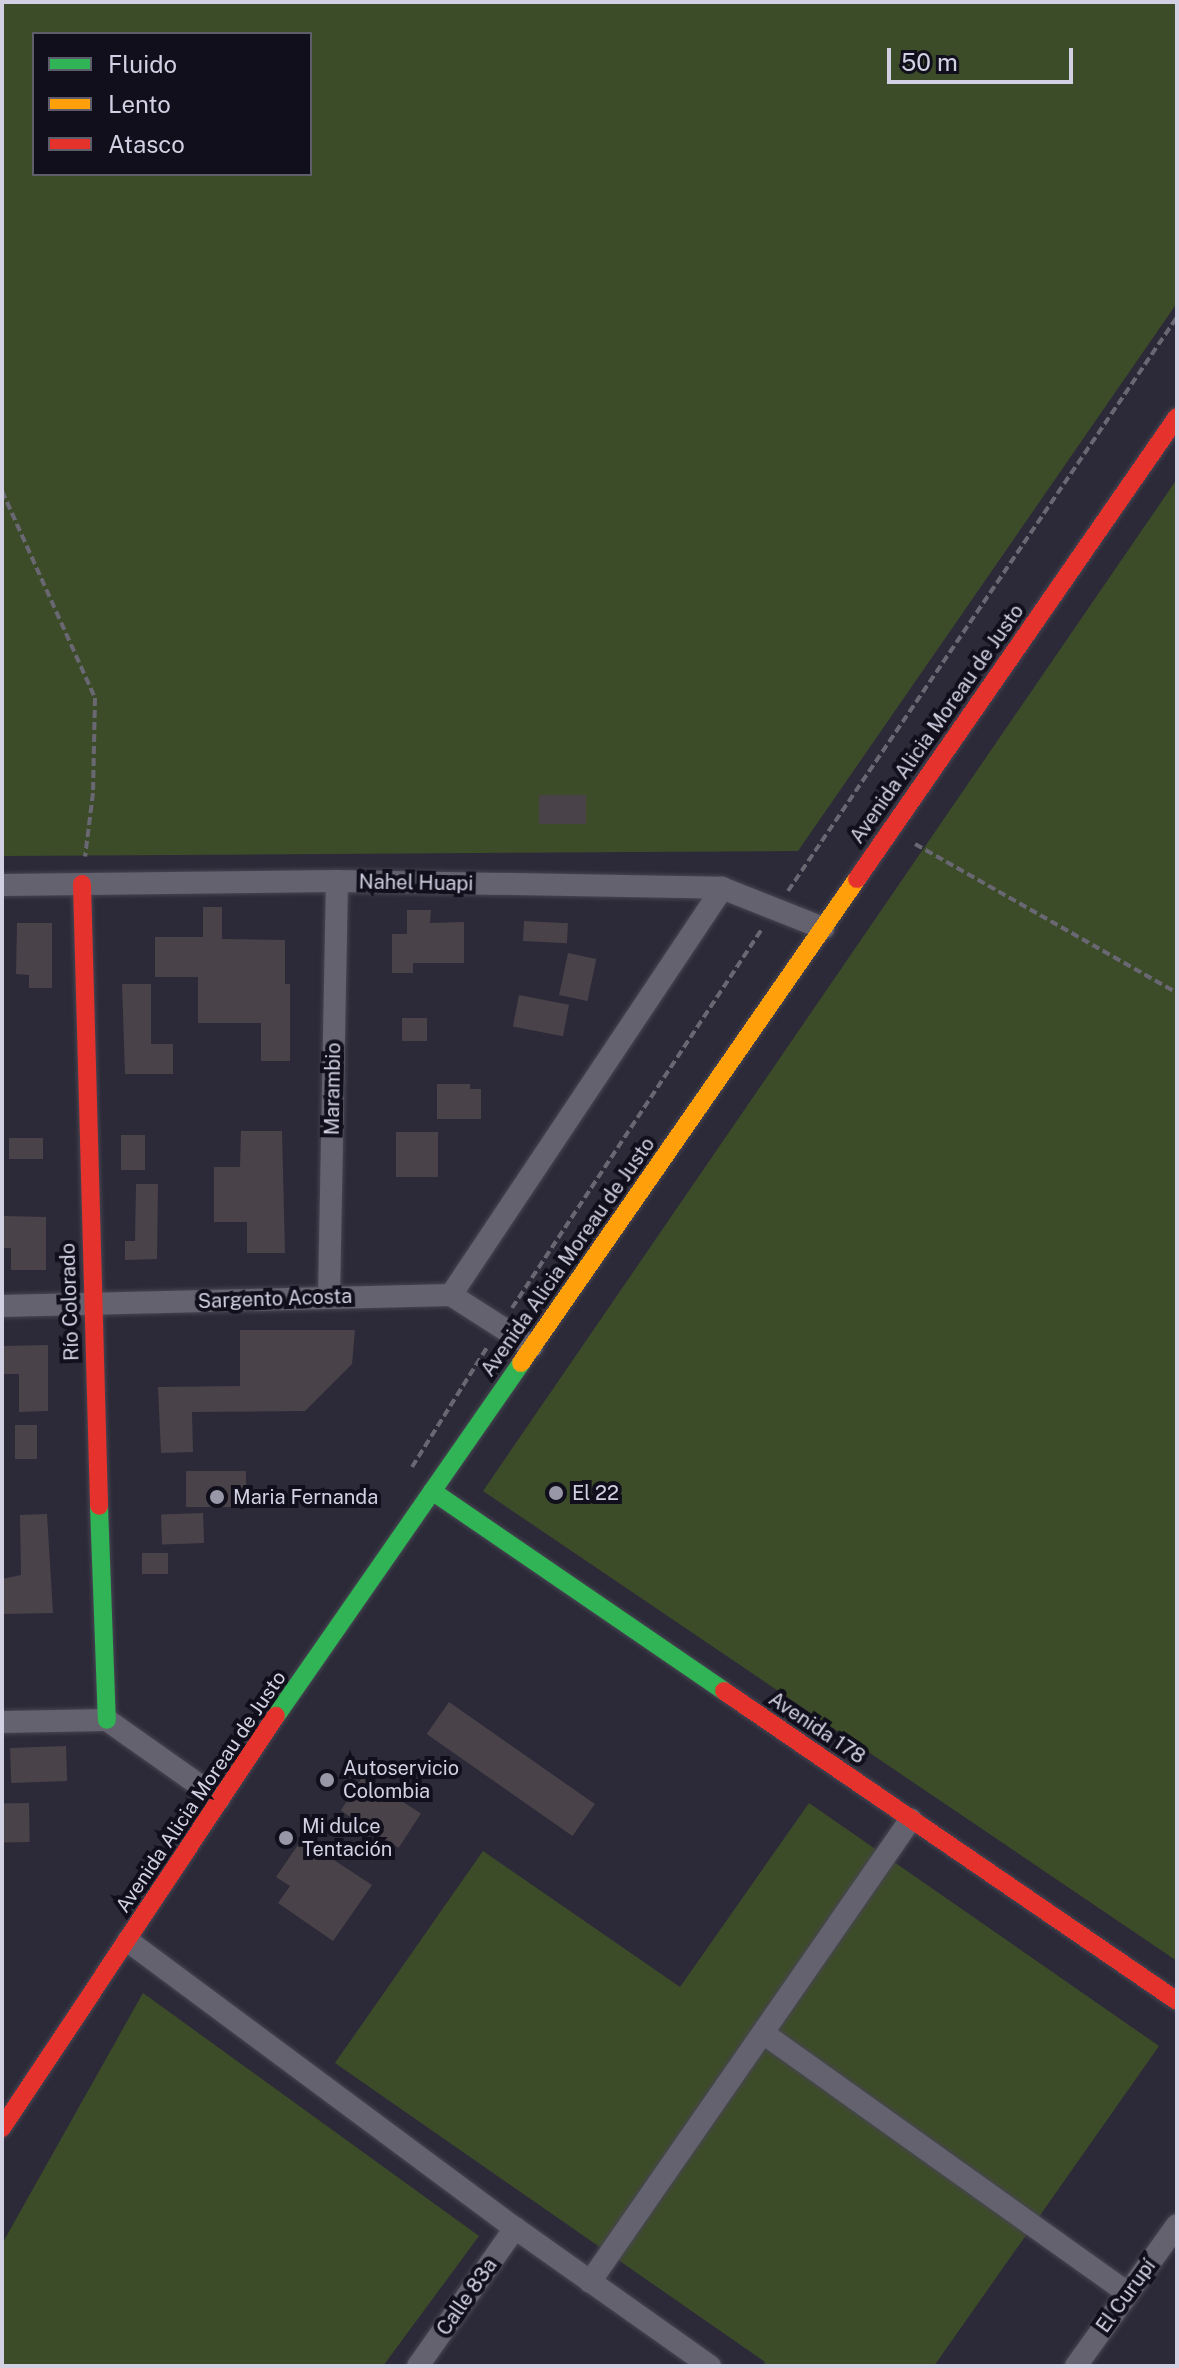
<!DOCTYPE html>
<html>
<head>
<meta charset="utf-8">
<style>
	body { margin:0 }
	#map { position:relative; width:1179px; height:2368px; overflow:hidden; background:#2c2a38; font-family:"Public Sans",sans-serif }
	div>[style] { position:absolute }
	.green>* { inset:0; background:#3d4c28 }
	.building>* { inset:0; background:#4a4249; transform-origin:0 0 }
	.path>* { height:4px; margin-top:-2px; transform-origin:0; background:repeating-linear-gradient(90deg,#686772 0 8px,transparent 0 12px) }
	.roads { filter:drop-shadow(0 0 2px #474552) drop-shadow(0 0 2px #474552) }
	.street>* { height:22px; margin:-11px; padding:0 11px; transform-origin:11px; border-radius:11px; background:#63626e }
	.fast>* { height:18px; margin:-9px; padding:0 9px; transform-origin:9px; border-radius:9px; background:#30b455 }
	.slow>* { height:18px; margin:-9px; padding:0 9px; transform-origin:9px; border-radius:9px; background:#ff9f0a }
	.jam>* { height:18px; margin:-9px; padding:0 9px; transform-origin:9px; border-radius:9px; background:#e5322d }
	.dots>* { width:22px; height:22px; translate:-50% -50%; box-sizing:border-box; border:4px solid #100f1b; border-radius:50% }
	span { translate:-50% -50%; white-space:nowrap; text-align:center; line-height:1.15; -webkit-text-stroke:8px #100f1b; paint-order:stroke }
	.street-label { font-size:20px; color:#d2d1e3 }
	.poi-label { font-size:20px; color:#d2d1e3 }
	.left { translate:0 -50%; text-align:left }
	.frame { position:absolute; inset:0; border:4px solid #d2d1e3; pointer-events:none }
	.legend { position:absolute; left:32px; top:32px; width:280px; height:144px; box-sizing:border-box; background:#100f1b; border:2px solid #5e5d6b; margin:0; padding:10px 14px; list-style:none; font-size:24px; color:#d2d1e3 }
	.legend li { display:flex; align-items:center; gap:16px; height:40px }
	.legend b { width:40px; border:2px solid #5e5d6b }
	.scale { position:absolute; left:887px; top:48px; width:186px; height:36px; box-sizing:border-box; border:4px solid #d2d1e3; border-top:0; padding-left:10px; font-size:24px; line-height:28px; white-space:nowrap; color:#d2d1e3; -webkit-text-stroke:6px #100f1b; paint-order:stroke }
</style>
</head>
<body>
<div id="map">
	<div class="green">
		<i style="clip-path:polygon(evenodd,2px 2px,1177px 2px,1177px 303px,798px 851px,2px 856px,2px 2px,34px 34px,310px 34px,310px 174px,34px 174px,34px 34px)"></i>
		<i style="clip-path:polygon(1177px 479px,1177px 1961px,483px 1491px)"></i>
		<i style="clip-path:polygon(809px 1803px,1159px 2046px,934px 2366px,763px 2366px,765px 2362px,335px 2063px,483px 1851px,680px 1987px)"></i>
		<i style="clip-path:polygon(143px 1993px,479px 2236px,383px 2366px,2px 2366px,2px 2244px)"></i>
	</div>
	<div class="building">
		<i style="left:539px;top:795px;width:47px;height:29px"></i>
		<i style="clip-path:polygon(203px 907px,222px 907px,222px 939px,285px 940px,285px 984px,290px 984px,290px 1061px,261px 1061px,261px 1023px,198px 1023px,198px 977px,155px 977px,155px 937px,203px 937px)"></i>
		<i style="clip-path:polygon(407px 910px,431px 910px,430px 923px,464px 922px,464px 963px,413px 963px,413px 973px,392px 973px,392px 934px,407px 934px)"></i>
		<i style="left:524px;top:921px;width:44px;height:20px;rotate:3deg"></i>
		<i style="clip-path:polygon(17px 923px,52px 923px,52px 988px,29px 988px,29px 975px,16px 974px)"></i>
		<i style="left:568px;top:953px;width:29px;height:43px;rotate:12deg"></i>
		<i style="clip-path:polygon(122px 984px,151px 984px,151px 1044px,173px 1044px,173px 1074px,125px 1074px)"></i>
		<i style="left:519px;top:995px;width:51px;height:32px;rotate:11deg"></i>
		<i style="left:402px;top:1018px;width:25px;height:23px"></i>
		<i style="clip-path:polygon(437px 1084px,470px 1084px,470px 1089px,481px 1089px,481px 1119px,437px 1119px)"></i>
		<i style="clip-path:polygon(241px 1131px,282px 1131px,285px 1253px,247px 1253px,247px 1222px,214px 1222px,214px 1167px,240px 1167px)"></i>
		<i style="left:396px;top:1132px;width:42px;height:45px"></i>
		<i style="left:121px;top:1135px;width:24px;height:35px"></i>
		<i style="left:9px;top:1138px;width:34px;height:21px"></i>
		<i style="clip-path:polygon(136px 1184px,158px 1184px,157px 1259px,125px 1260px,125px 1241px,135px 1241px)"></i>
		<i style="clip-path:polygon(2px 1216px,46px 1217px,46px 1270px,11px 1270px,11px 1248px,2px 1248px)"></i>
		<i style="clip-path:polygon(240px 1330px,355px 1330px,352px 1364px,305px 1411px,192px 1412px,193px 1452px,161px 1453px,158px 1387px,240px 1386px)"></i>
		<i style="clip-path:polygon(48px 1345px,48px 1411px,19px 1412px,19px 1374px,2px 1374px,2px 1346px)"></i>
		<i style="left:37px;top:1425px;width:34px;height:22px;rotate:90deg"></i>
		<i style="left:246px;top:1471px;width:36px;height:60px;rotate:90deg"></i>
		<i style="left:203px;top:1513px;width:30px;height:42px;rotate:88deg"></i>
		<i style="clip-path:polygon(47px 1514px,53px 1613px,2px 1614px,2px 1579px,21px 1575px,20px 1515px)"></i>
		<i style="left:168px;top:1553px;width:21px;height:26px;rotate:90deg"></i>
		<i style="left:449px;top:1702px;width:178px;height:39px;rotate:35deg"></i>
		<i style="left:66px;top:1746px;width:35px;height:56px;rotate:88deg"></i>
		<i style="left:363px;top:1776px;width:69px;height:41px;rotate:33deg"></i>
		<i style="left:29px;top:1803px;width:39px;height:27px;rotate:89deg"></i>
		<i style="clip-path:polygon(302px 1839px,372px 1885px,333px 1941px,278px 1903px,290px 1886px,276px 1877px)"></i>
	</div>
	<div class="path">
		<i style="left:2px;top:491px;width:227px;rotate:65.8deg"></i>
		<i style="left:95px;top:698px;width:95px;rotate:91.2deg"></i>
		<i style="left:93px;top:793px;width:64px;rotate:97.1deg"></i>
		<i style="left:915px;top:844px;width:301px;rotate:29.6deg"></i>
		<i style="left:788px;top:891px;width:693px;rotate:-55.87deg"></i>
		<i style="left:512px;top:1308px;width:455px;rotate:-56.6deg"></i>
		<i style="left:412px;top:1467px;width:143px;rotate:-57.9deg"></i>
	</div>
	<div class="roads">
		<div class="street">
			<i style="left:2px;top:885px;width:335px;rotate:-0.7deg"></i>
			<i style="left:337px;top:881px;width:385px;rotate:1deg"></i>
			<i style="left:722px;top:888px;width:109px;rotate:21.6deg"></i>
			<i style="left:451px;top:1295px;width:489px;rotate:-56.3deg"></i>
			<i style="left:329px;top:1297px;width:416px;rotate:-88.9deg"></i>
			<i style="left:2px;top:1306px;width:449px;rotate:-1.4deg"></i>
			<i style="left:451px;top:1295px;width:96px;rotate:32.7deg"></i>
			<i style="left:2px;top:1722px;width:105px;rotate:-1.1deg"></i>
			<i style="left:107px;top:1720px;width:137px;rotate:35.2deg"></i>
			<i style="left:128px;top:1941px;width:482px;rotate:36.6deg"></i>
			<i style="left:515px;top:2228px;width:239px;rotate:35.3deg"></i>
			<i style="left:763px;top:2033px;width:448px;rotate:35.5deg"></i>
			<i style="left:590px;top:2282px;width:563px;rotate:-55.27deg"></i>
			<i style="left:418px;top:2366px;width:169px;rotate:-54.9deg"></i>
			<i style="left:1076px;top:2366px;width:173px;rotate:-54.4deg"></i>
		</div>
		<div class="fast">
			<i style="left:432px;top:1491px;width:354px;rotate:34.4deg"></i>
			<i style="left:99px;top:1506px;width:214px;rotate:87.9deg"></i>
			<i style="left:276px;top:1716px;width:430px;rotate:-55.2deg"></i>
		</div>
		<div class="slow">
			<i style="left:521px;top:1363px;width:589px;rotate:-55.23deg"></i>
		</div>
		<div class="jam">
			<i style="left:857px;top:879px;width:562px;rotate:-55.29deg"></i>
			<i style="left:82px;top:884px;width:622px;rotate:88.43deg"></i>
			<i style="left:724px;top:1691px;width:549px;rotate:34.38deg"></i>
			<i style="left:2px;top:2128px;width:495px;rotate:-56.4deg"></i>
		</div>
	</div>
	<div class="dots">
		<i style="left:556px;top:1493px;background:#9897a7"></i>
		<i style="left:217px;top:1497px;background:#9897a7"></i>
		<i style="left:327px;top:1780px;background:#9897a7"></i>
		<i style="left:286px;top:1838px;background:#9897a7"></i>
	</div>
	<div class="street-label">
		<span style="left:937px;top:724px;rotate:-55deg">Avenida Alicia Moreau de Justo</span>
		<span style="left:416px;top:883px;rotate:1deg">Nahel Huapi</span>
		<span style="left:333px;top:1089px;rotate:-89deg">Marambio</span>
		<span style="left:568px;top:1257px;rotate:-55deg">Avenida Alicia Moreau de Justo</span>
		<span style="left:275px;top:1299px;rotate:-2deg">Sargento Acosta</span>
		<span style="left:70px;top:1302px;rotate:-92deg">Río Colorado</span>
		<span style="left:817px;top:1728px;rotate:34deg">Avenida 178</span>
		<span style="left:201px;top:1792px;rotate:-56deg">Avenida Alicia Moreau de Justo</span>
		<span style="left:1126px;top:2296px;rotate:-54deg">El Curupí</span>
		<span style="left:467px;top:2297px;rotate:-55deg">Calle 83a</span>
	</div>
	<div class="poi-label">
		<span class="left" style="left:572px;top:1493px">El 22</span>
		<span class="left" style="left:233px;top:1497px">Maria Fernanda</span>
		<span class="left" style="left:343px;top:1780px">Autoservicio<br>Colombia</span>
		<span class="left" style="left:302px;top:1838px">Mi dulce<br>Tentación</span>
	</div>
	<div class="frame"></div>
	<ul class="legend">
	<li><b style="height:10px;background:#30b455"></b>Fluido</li>
	<li><b style="height:10px;background:#ff9f0a"></b>Lento</li>
	<li><b style="height:10px;background:#e5322d"></b>Atasco</li>
	</ul>
	<div class="scale">50 m</div>
</div>
</body>
</html>
